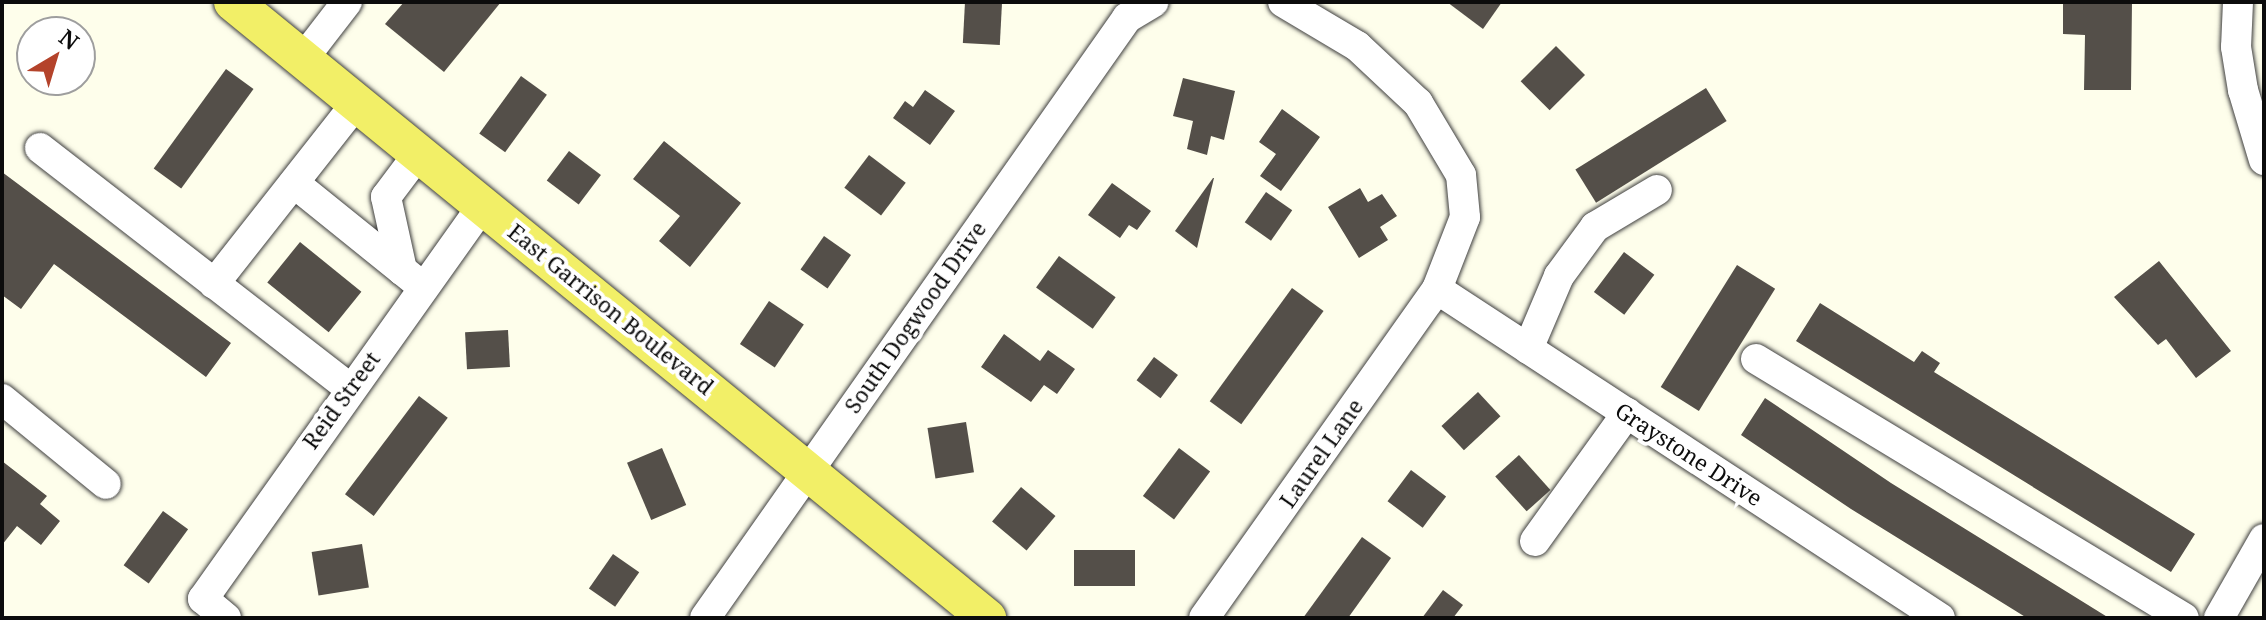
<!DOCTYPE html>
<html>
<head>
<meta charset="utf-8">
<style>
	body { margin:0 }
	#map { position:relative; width:2266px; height:620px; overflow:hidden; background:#fefeeb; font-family:"Noto Serif",serif }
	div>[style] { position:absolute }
	.building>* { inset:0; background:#544f49; transform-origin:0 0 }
	.roads { filter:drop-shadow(0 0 2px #3f3f3f) drop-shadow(0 0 2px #3f3f3f) }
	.minor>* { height:30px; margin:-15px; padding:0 15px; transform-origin:15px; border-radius:15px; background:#fff }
	.major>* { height:38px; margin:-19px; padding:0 19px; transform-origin:19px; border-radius:19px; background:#f2ef67 }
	span { translate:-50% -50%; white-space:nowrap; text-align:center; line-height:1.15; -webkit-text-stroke:8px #fff; paint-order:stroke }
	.street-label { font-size:22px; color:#0c0c0c }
	.frame { position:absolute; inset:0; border:4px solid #0c0c0c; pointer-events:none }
	.north { position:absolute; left:16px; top:16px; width:80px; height:80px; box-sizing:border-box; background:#fff; border:2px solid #9e9e9e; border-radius:50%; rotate:38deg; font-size:22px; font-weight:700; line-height:32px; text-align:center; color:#0c0c0c }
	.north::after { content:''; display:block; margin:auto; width:28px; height:36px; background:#b4432b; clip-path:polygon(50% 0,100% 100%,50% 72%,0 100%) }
</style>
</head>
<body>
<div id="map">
	<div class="building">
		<i style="clip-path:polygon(404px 2px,501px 2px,444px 72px,385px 24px)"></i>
		<i style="left:965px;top:2px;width:37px;height:41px;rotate:3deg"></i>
		<i style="clip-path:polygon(1447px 2px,1502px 2px,1483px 29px)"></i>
		<i style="clip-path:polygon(2063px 2px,2132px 2px,2131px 90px,2084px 90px,2085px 35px,2063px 34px)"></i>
		<i style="left:1556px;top:46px;width:41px;height:50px;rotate:45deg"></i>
		<i style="left:226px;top:69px;width:34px;height:123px;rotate:36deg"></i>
		<i style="left:521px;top:76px;width:32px;height:71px;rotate:36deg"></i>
		<i style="clip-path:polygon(1183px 78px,1235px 91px,1224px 140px,1211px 136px,1207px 155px,1187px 149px,1193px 121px,1173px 116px)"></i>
		<i style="left:1706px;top:88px;width:39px;height:154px;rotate:58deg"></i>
		<i style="clip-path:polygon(925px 90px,955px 111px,930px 145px,893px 118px,905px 101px,913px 107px)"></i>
		<i style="clip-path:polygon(1282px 109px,1320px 137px,1281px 191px,1260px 176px,1276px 154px,1259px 142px)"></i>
		<i style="clip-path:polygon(664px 141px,741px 203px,690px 267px,659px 241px,680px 216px,633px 179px)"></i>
		<i style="left:569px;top:151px;width:40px;height:37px;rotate:37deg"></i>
		<i style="left:869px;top:155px;width:46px;height:41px;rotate:37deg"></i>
		<i style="clip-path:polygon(2px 172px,231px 343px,206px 377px,54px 264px,21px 309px,2px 295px)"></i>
		<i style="clip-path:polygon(1213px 178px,1214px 178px,1197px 248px,1175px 231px)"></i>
		<i style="clip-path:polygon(1112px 183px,1151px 211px,1137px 230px,1129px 225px,1120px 238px,1088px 215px)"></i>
		<i style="clip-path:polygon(1360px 188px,1368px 202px,1382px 194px,1397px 216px,1380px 227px,1388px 240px,1359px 258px,1328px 207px)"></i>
		<i style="left:1266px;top:192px;width:32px;height:37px;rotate:35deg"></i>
		<i style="left:824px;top:236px;width:33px;height:41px;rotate:35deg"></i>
		<i style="left:300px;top:242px;width:79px;height:52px;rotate:39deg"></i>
		<i style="left:1624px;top:252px;width:38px;height:50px;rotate:37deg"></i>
		<i style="left:1059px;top:256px;width:70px;height:39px;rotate:36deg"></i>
		<i style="clip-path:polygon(2159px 261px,2231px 351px,2196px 378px,2166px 339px,2158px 345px,2114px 297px)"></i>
		<i style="left:1737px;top:265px;width:45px;height:144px;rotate:32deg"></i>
		<i style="left:1292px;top:288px;width:39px;height:140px;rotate:36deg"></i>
		<i style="left:769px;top:301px;width:42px;height:52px;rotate:34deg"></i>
		<i style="clip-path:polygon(1820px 303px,1914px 362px,1922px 351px,1940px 363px,1934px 372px,2195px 534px,2171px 572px,1796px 341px)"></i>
		<i style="left:508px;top:330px;width:37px;height:43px;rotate:87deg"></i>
		<i style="clip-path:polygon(1004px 334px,1040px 361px,1048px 350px,1075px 369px,1057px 394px,1044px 385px,1031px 402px,981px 367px)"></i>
		<i style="left:1154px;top:357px;width:30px;height:29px;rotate:37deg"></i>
		<i style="left:1478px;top:392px;width:33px;height:50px;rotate:47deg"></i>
		<i style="left:419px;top:396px;width:36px;height:123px;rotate:37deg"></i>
		<i style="clip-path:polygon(1765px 398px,1891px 483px,2109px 618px,2027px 618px,1851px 509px,1741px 435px)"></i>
		<i style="left:966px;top:422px;width:51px;height:39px;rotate:81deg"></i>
		<i style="left:662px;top:448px;width:62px;height:38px;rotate:67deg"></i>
		<i style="left:1179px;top:448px;width:39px;height:60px;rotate:37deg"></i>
		<i style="left:1519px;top:455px;width:47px;height:32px;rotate:48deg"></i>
		<i style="clip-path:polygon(2px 461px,47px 496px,40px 504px,60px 521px,41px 545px,17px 526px,2px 545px)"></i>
		<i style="left:1411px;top:470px;width:44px;height:39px;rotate:37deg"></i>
		<i style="left:1021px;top:487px;width:45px;height:45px;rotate:40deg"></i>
		<i style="left:163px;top:511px;width:31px;height:67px;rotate:36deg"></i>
		<i style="clip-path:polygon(1362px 537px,1391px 558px,1348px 618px,1303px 618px)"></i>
		<i style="left:362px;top:544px;width:44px;height:51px;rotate:81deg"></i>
		<i style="left:1074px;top:550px;width:61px;height:36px"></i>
		<i style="left:613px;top:554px;width:32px;height:42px;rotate:35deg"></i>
		<i style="clip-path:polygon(1443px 590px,1463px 605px,1453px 618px,1422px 618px)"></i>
	</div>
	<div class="roads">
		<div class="minor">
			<i style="left:2238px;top:2px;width:45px;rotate:92.5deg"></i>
			<i style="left:2236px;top:47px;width:44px;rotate:80.8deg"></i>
			<i style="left:2243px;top:90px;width:73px;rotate:73.3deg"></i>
			<i style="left:303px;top:59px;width:72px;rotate:-52.3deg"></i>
			<i style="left:40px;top:148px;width:391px;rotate:37.8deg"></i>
			<i style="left:419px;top:153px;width:55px;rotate:126.9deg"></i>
			<i style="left:386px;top:197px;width:75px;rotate:77.6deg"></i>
			<i style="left:402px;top:270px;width:27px;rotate:39deg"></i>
			<i style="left:294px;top:183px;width:139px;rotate:38.9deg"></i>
			<i style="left:214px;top:284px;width:231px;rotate:-51.8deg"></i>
			<i style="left:1437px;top:289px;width:601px;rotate:33.19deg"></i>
			<i style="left:1528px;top:349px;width:79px;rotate:-67deg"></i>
			<i style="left:1559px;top:276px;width:61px;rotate:-53.7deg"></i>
			<i style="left:1595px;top:227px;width:72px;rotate:-30.8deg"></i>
			<i style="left:1756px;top:359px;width:500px;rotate:31.18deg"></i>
			<i style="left:2px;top:399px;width:134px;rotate:39.3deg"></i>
			<i style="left:1535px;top:541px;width:158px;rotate:-54.3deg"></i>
			<i style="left:226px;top:618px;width:30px;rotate:-140deg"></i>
			<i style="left:203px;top:599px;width:483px;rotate:-54.6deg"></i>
			<i style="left:705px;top:618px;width:734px;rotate:-54.88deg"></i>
			<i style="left:1127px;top:18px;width:31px;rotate:-31deg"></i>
			<i style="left:1204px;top:618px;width:403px;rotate:-54.7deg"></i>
			<i style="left:1437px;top:289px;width:77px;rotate:-68.7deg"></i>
			<i style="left:1465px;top:217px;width:42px;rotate:-95.4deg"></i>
			<i style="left:1461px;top:175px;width:84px;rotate:-120.8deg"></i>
			<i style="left:1418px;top:103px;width:83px;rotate:-136.9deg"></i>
			<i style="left:1357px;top:46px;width:86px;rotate:-149.3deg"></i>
			<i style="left:2219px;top:618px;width:91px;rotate:-60.3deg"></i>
		</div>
		<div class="major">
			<i style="left:233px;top:2px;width:974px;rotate:39.25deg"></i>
		</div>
	</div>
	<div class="street-label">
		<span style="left:611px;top:309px;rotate:39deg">East Garrison Boulevard</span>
		<span style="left:915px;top:317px;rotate:-55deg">South Dogwood Drive</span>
		<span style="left:341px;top:400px;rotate:-54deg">Reid Street</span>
		<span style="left:1321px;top:453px;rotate:-55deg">Laurel Lane</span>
		<span style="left:1689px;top:454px;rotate:33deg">Graystone Drive</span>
	</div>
	<div class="frame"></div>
	<div class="north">N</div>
</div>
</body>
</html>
